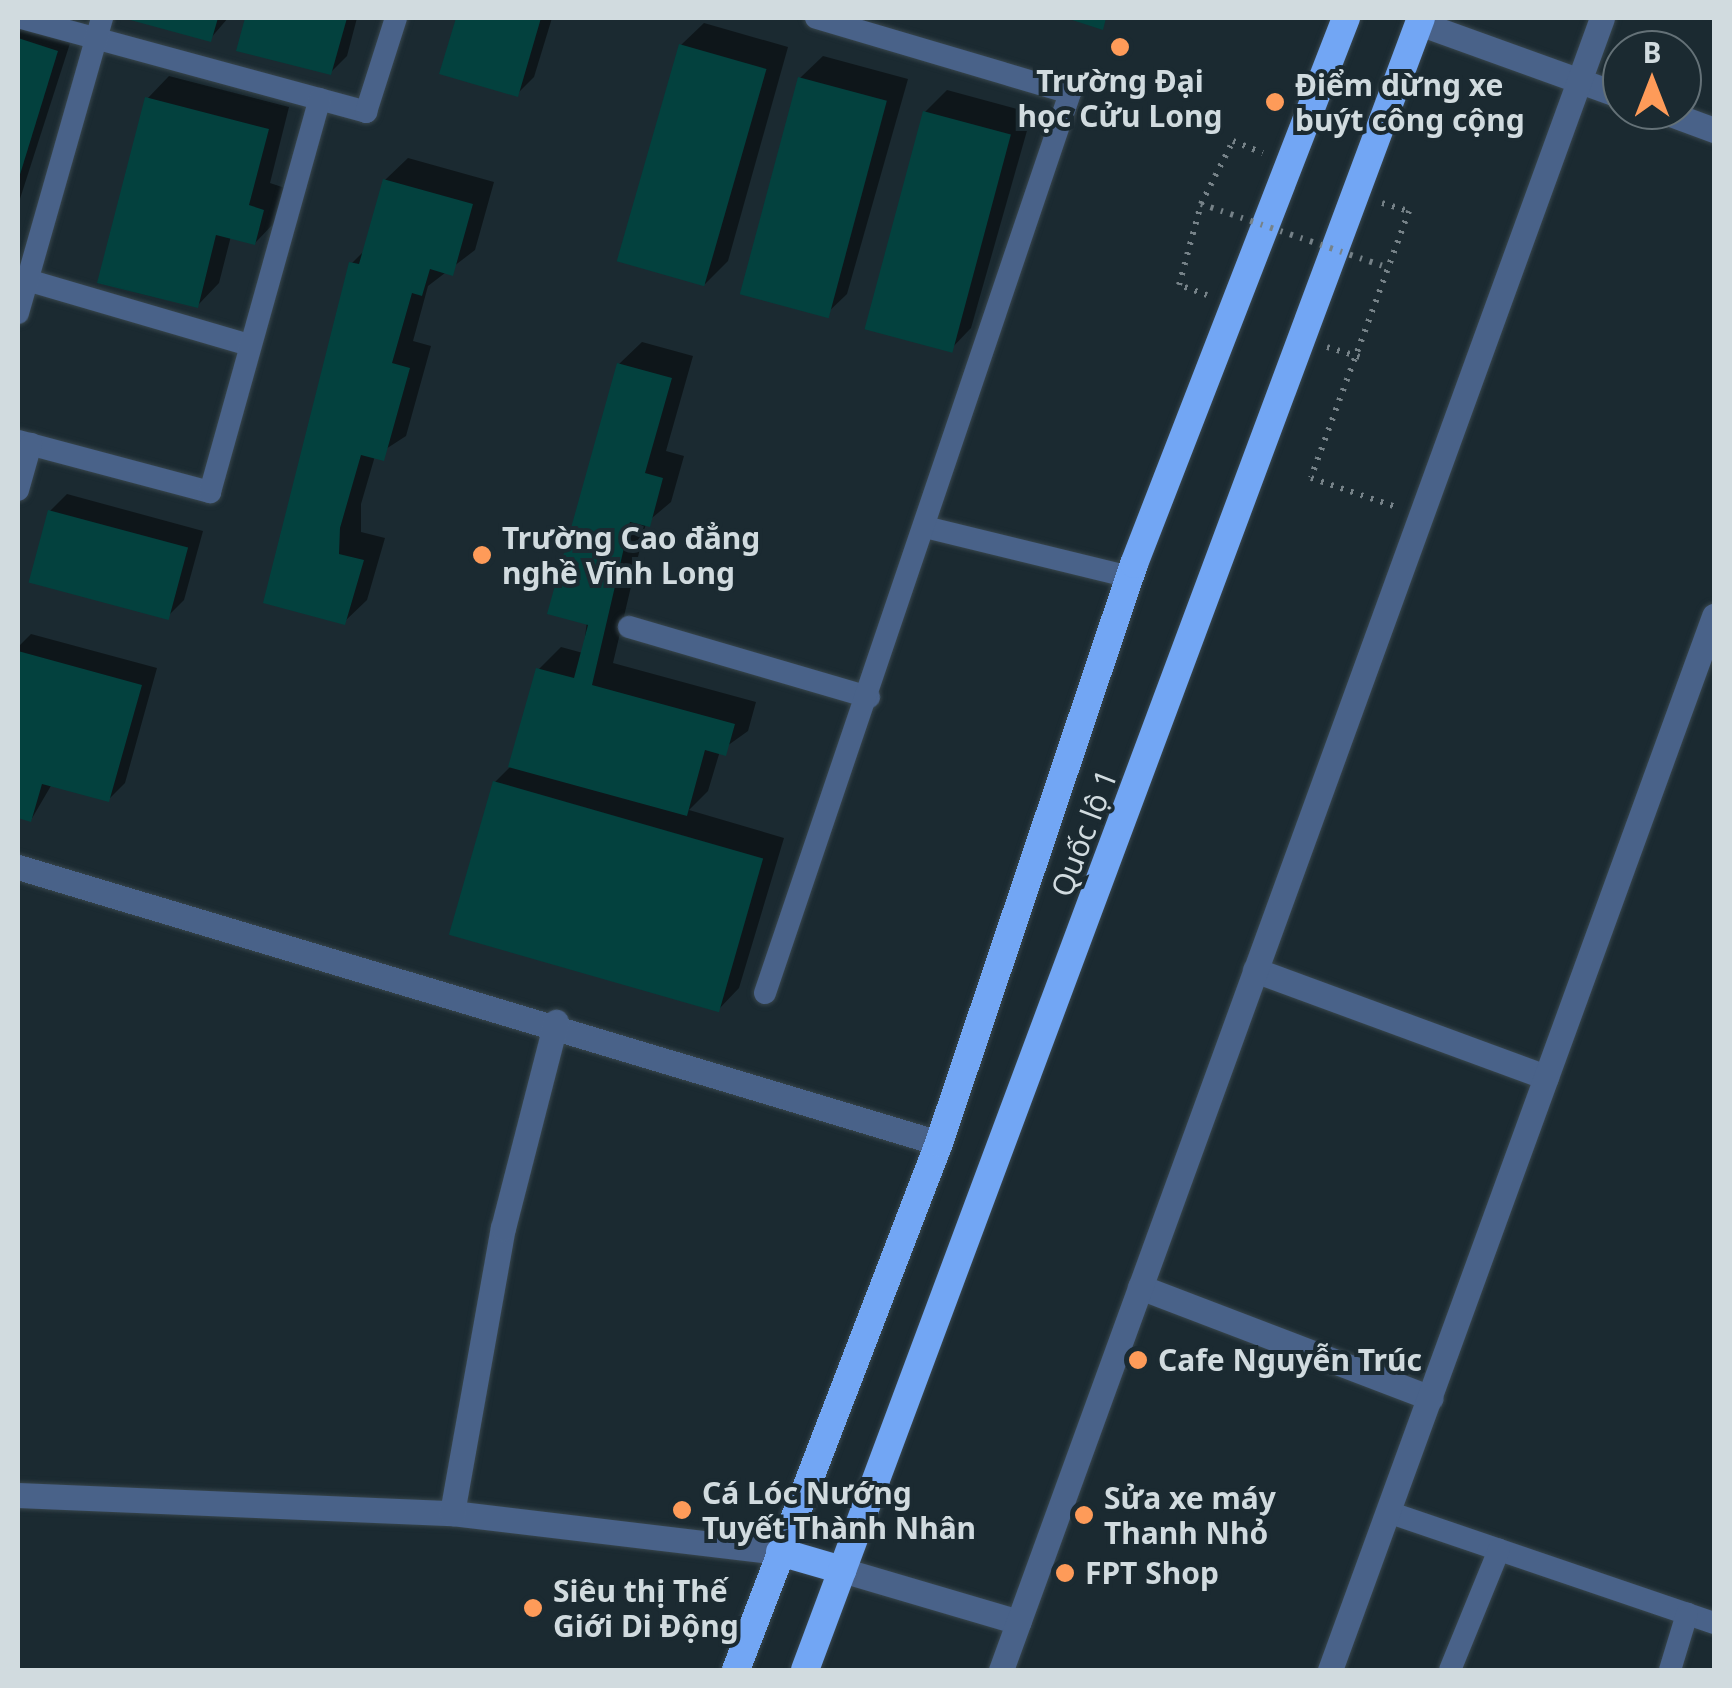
<!DOCTYPE html>
<html>
<head>
<meta charset="utf-8">
<style>
	body { margin:0 }
	#map { position:relative; width:1732px; height:1688px; overflow:hidden; background:#1b2a31; font-family:"Noto Sans",sans-serif }
	div>[style] { position:absolute }
	.shadow>* { inset:0; background:#0007 }
	.building>* { inset:0; background:#03413e; transform-origin:0 0 }
	.path>* { height:6px; margin-top:-3px; transform-origin:0; background:repeating-linear-gradient(90deg,#768288 0 2.5px,transparent 0 10.5px) }
	.roads { filter:drop-shadow(0 0 2px #38464d) drop-shadow(0 0 2px #38464d) }
	.service>* { height:22px; margin:-11px; padding:0 11px; transform-origin:11px; border-radius:11px; background:#496289 }
	.minor>* { height:25px; margin:-12.5px; padding:0 12.5px; transform-origin:12.5px; border-radius:12.5px; background:#496289 }
	.trunk>* { height:28px; margin:-14px; padding:0 14px; transform-origin:14px; border-radius:14px; background:#72a6f4 }
	.path-bridge>* { height:6px; margin-top:-3px; transform-origin:0; background:repeating-linear-gradient(90deg,#768288 0 2.5px,transparent 0 10.5px) }
	.dots>* { width:28px; height:28px; translate:-50% -50%; box-sizing:border-box; border:5px solid #1b2a31; border-radius:50% }
	span { translate:-50% -50%; white-space:nowrap; text-align:center; line-height:1.15; -webkit-text-stroke:8px #1b2a31; paint-order:stroke }
	.poi-label { font-size:30px; color:#d1dbdf; font-weight:700 }
	.left { translate:0 -50%; text-align:left }
	.street-label { font-size:30px; color:#d1dbdf }
	.frame { position:absolute; inset:0; border:20px solid #d1dbdf; pointer-events:none }
	.north { position:absolute; left:1602px; top:30px; width:100px; height:100px; box-sizing:border-box; background:#1b2a31; border:2px solid #647177; border-radius:50%; rotate:0deg; font-size:28px; font-weight:700; line-height:40px; text-align:center; color:#d1dbdf }
	.north::after { content:''; display:block; margin:auto; width:35px; height:45px; background:#fe9b59; clip-path:polygon(50% 0,100% 100%,50% 72%,0 100%) }
</style>
</head>
<body>
<div id="map">
	<div class="shadow">
		<i style="clip-path:polygon(18px 18px,73px 34px,18px 205px)"></i>
		<i style="clip-path:polygon(128px 18px,228px 18px,210px 39px)"></i>
		<i style="clip-path:polygon(247px 18px,357px 18px,347px 56px,330px 73px,239px 49px)"></i>
		<i style="clip-path:polygon(459px 18px,552px 18px,534px 77px,517px 94px,442px 72px)"></i>
		<i style="clip-path:polygon(704px 23px,788px 47px,728px 261px,705px 284px,681px 45px)"></i>
		<i style="clip-path:polygon(823px 56px,908px 79px,847px 294px,824px 316px,800px 78px)"></i>
		<i style="clip-path:polygon(169px 76px,289px 107px,270px 183px,285px 188px,277px 220px,255px 243px,231px 236px,219px 283px,197px 306px,147px 99px)"></i>
		<i style="clip-path:polygon(947px 90px,1032px 113px,971px 328px,949px 351px,925px 112px)"></i>
		<i style="clip-path:polygon(408px 158px,494px 182px,475px 250px,428px 286px,413px 341px,431px 346px,406px 436px,375px 456px,361px 504px,361px 532px,385px 538px,367px 600px,344px 622px,266px 601px,352px 263px,366px 249px,385px 180px)"></i>
		<i style="clip-path:polygon(642px 342px,693px 356px,666px 451px,684px 456px,671px 502px,646px 523px,613px 663px,756px 702px,748px 731px,720px 751px,708px 791px,689px 810px,784px 838px,739px 988px,717px 1011px,495px 782px,511px 766px,539px 669px,561px 647px,583px 653px,619px 364px)"></i>
		<i style="clip-path:polygon(67px 494px,203px 531px,184px 600px,167px 617px,50px 511px)"></i>
		<i style="clip-path:polygon(31px 634px,157px 668px,125px 783px,108px 800px,52px 784px,31px 820px,18px 816px,18px 647px)"></i>
	</div>
	<div class="building">
		<i style="clip-path:polygon(123px 18px,218px 18px,211px 42px)"></i>
		<i style="clip-path:polygon(245px 18px,347px 18px,331px 75px,236px 51px)"></i>
		<i style="clip-path:polygon(456px 18px,541px 18px,518px 97px,439px 74px)"></i>
		<i style="clip-path:polygon(1066px 18px,1106px 18px,1103px 30px)"></i>
		<i style="clip-path:polygon(18px 38px,58px 51px,18px 181px)"></i>
		<i style="left:679px;top:44px;width:91px;height:226px;rotate:16deg"></i>
		<i style="left:798px;top:77px;width:92px;height:225px;rotate:15deg"></i>
		<i style="clip-path:polygon(145px 97px,269px 129px,249px 205px,264px 210px,255px 245px,216px 235px,198px 308px,97px 283px)"></i>
		<i style="left:923px;top:111px;width:91px;height:226px;rotate:15deg"></i>
		<i style="clip-path:polygon(383px 179px,473px 204px,453px 276px,430px 269px,422px 296px,412px 293px,392px 363px,410px 368px,384px 461px,361px 455px,340px 528px,339px 554px,364px 560px,345px 625px,263px 603px,349px 262px,359px 264px)"></i>
		<i style="clip-path:polygon(617px 363px,672px 378px,645px 473px,663px 478px,650px 527px,630px 522px,592px 685px,735px 724px,726px 756px,705px 750px,687px 816px,508px 767px,536px 668px,574px 678px,588px 625px,547px 614px)"></i>
		<i style="left:48px;top:510px;width:145px;height:75px;rotate:15deg"></i>
		<i style="clip-path:polygon(18px 651px,142px 685px,109px 802px,42px 784px,31px 822px,18px 818px)"></i>
		<i style="left:493px;top:781px;width:281px;height:160px;rotate:16deg"></i>
	</div>
	<div class="path">
		<i style="left:1382px;top:203px;width:28px;rotate:17deg"></i>
		<i style="left:1409px;top:211px;width:284px;rotate:110.2deg"></i>
		<i style="left:1311px;top:478px;width:90px;rotate:18.8deg"></i>
		<i style="left:1207px;top:295px;width:30px;rotate:-160deg"></i>
		<i style="left:1179px;top:285px;width:84px;rotate:-74.8deg"></i>
		<i style="left:1201px;top:204px;width:71px;rotate:-63.1deg"></i>
		<i style="left:1233px;top:141px;width:32px;rotate:22deg"></i>
		<i style="left:1327px;top:347px;width:34px;rotate:17deg"></i>
	</div>
	<div class="roads">
		<div class="service">
			<i style="left:21px;top:18px;width:358px;rotate:15.2deg"></i>
			<i style="left:366px;top:112px;width:99px;rotate:-72.3deg"></i>
			<i style="left:27px;top:280px;width:232px;rotate:16.3deg"></i>
			<i style="left:18px;top:313px;width:307px;rotate:-74.1deg"></i>
			<i style="left:18px;top:441px;width:199px;rotate:14.9deg"></i>
			<i style="left:210px;top:492px;width:408px;rotate:-74.4deg"></i>
			<i style="left:18px;top:490px;width:48px;rotate:-74.2deg"></i>
			<i style="left:929px;top:528px;width:207px;rotate:13.7deg"></i>
			<i style="left:629px;top:627px;width:250px;rotate:16.3deg"></i>
			<i style="left:765px;top:993px;width:950px;rotate:-71.28deg"></i>
			<i style="left:1070px;top:93px;width:265px;rotate:-163.5deg"></i>
			<i style="left:1388px;top:1512px;width:344px;rotate:18.8deg"></i>
			<i style="left:1450px;top:1670px;width:130px;rotate:-67.8deg"></i>
			<i style="left:1670px;top:1670px;width:59px;rotate:-73.1deg"></i>
		</div>
		<div class="minor">
			<i style="left:1419px;top:23px;width:216px;rotate:19.8deg"></i>
			<i style="left:1660px;top:110px;width:58px;rotate:20.3deg"></i>
			<i style="left:18px;top:867px;width:961px;rotate:16.68deg"></i>
			<i style="left:1255px;top:970px;width:310px;rotate:20.2deg"></i>
			<i style="left:1140px;top:1287px;width:311px;rotate:20.9deg"></i>
			<i style="left:18px;top:1495px;width:434px;rotate:2.4deg"></i>
			<i style="left:452px;top:1513px;width:330px;rotate:6.8deg"></i>
			<i style="left:452px;top:1513px;width:290px;rotate:-79.9deg"></i>
			<i style="left:503px;top:1228px;width:213px;rotate:-75.6deg"></i>
			<i style="left:842px;top:1570px;width:184px;rotate:16.4deg"></i>
			<i style="left:1001px;top:1670px;width:1758px;rotate:-70.01deg"></i>
			<i style="left:1330px;top:1670px;width:1122px;rotate:-69.98deg"></i>
		</div>
		<div class="trunk">
			<i style="left:780px;top:1552px;width:65px;rotate:16.2deg"></i>
			<i style="left:736px;top:1670px;width:565px;rotate:-68.93deg"></i>
			<i style="left:939px;top:1143px;width:611px;rotate:-71.39deg"></i>
			<i style="left:1134px;top:564px;width:586px;rotate:-68.78deg"></i>
			<i style="left:805px;top:1670px;width:1763px;rotate:-69.55deg"></i>
		</div>
	</div>
	<div class="path-bridge">
		<i style="left:1201px;top:204px;width:199px;rotate:18.8deg"></i>
	</div>
	<div class="dots">
		<i style="left:1120px;top:47px;background:#fe9b59"></i>
		<i style="left:1275px;top:102px;background:#fe9b59"></i>
		<i style="left:482px;top:555px;background:#fe9b59"></i>
		<i style="left:1138px;top:1360px;background:#fe9b59"></i>
		<i style="left:682px;top:1510px;background:#fe9b59"></i>
		<i style="left:1084px;top:1515px;background:#fe9b59"></i>
		<i style="left:1065px;top:1573px;background:#fe9b59"></i>
		<i style="left:533px;top:1608px;background:#fe9b59"></i>
	</div>
	<div class="poi-label">
		<span style="left:1120px;top:98px">Trường Đại<br>học Cửu Long</span>
		<span class="left" style="left:1295px;top:102px">Điểm dừng xe<br>buýt công cộng</span>
		<span class="left" style="left:502px;top:555px">Trường Cao đẳng<br>nghề Vĩnh Long</span>
		<span class="left" style="left:1158px;top:1360px">Cafe Nguyễn Trúc</span>
		<span class="left" style="left:702px;top:1510px">Cá Lóc Nướng<br>Tuyết Thành Nhân</span>
		<span class="left" style="left:1104px;top:1515px">Sửa xe máy<br>Thanh Nhỏ</span>
		<span class="left" style="left:1085px;top:1573px">FPT Shop</span>
		<span class="left" style="left:553px;top:1608px">Siêu thị Thế<br>Giới Di Động</span>
	</div>
	<div class="street-label">
		<span style="left:1084px;top:833px;rotate:-69deg">Quốc lộ 1</span>
	</div>
	<div class="frame"></div>
	<div class="north">B</div>
</div>
</body>
</html>
